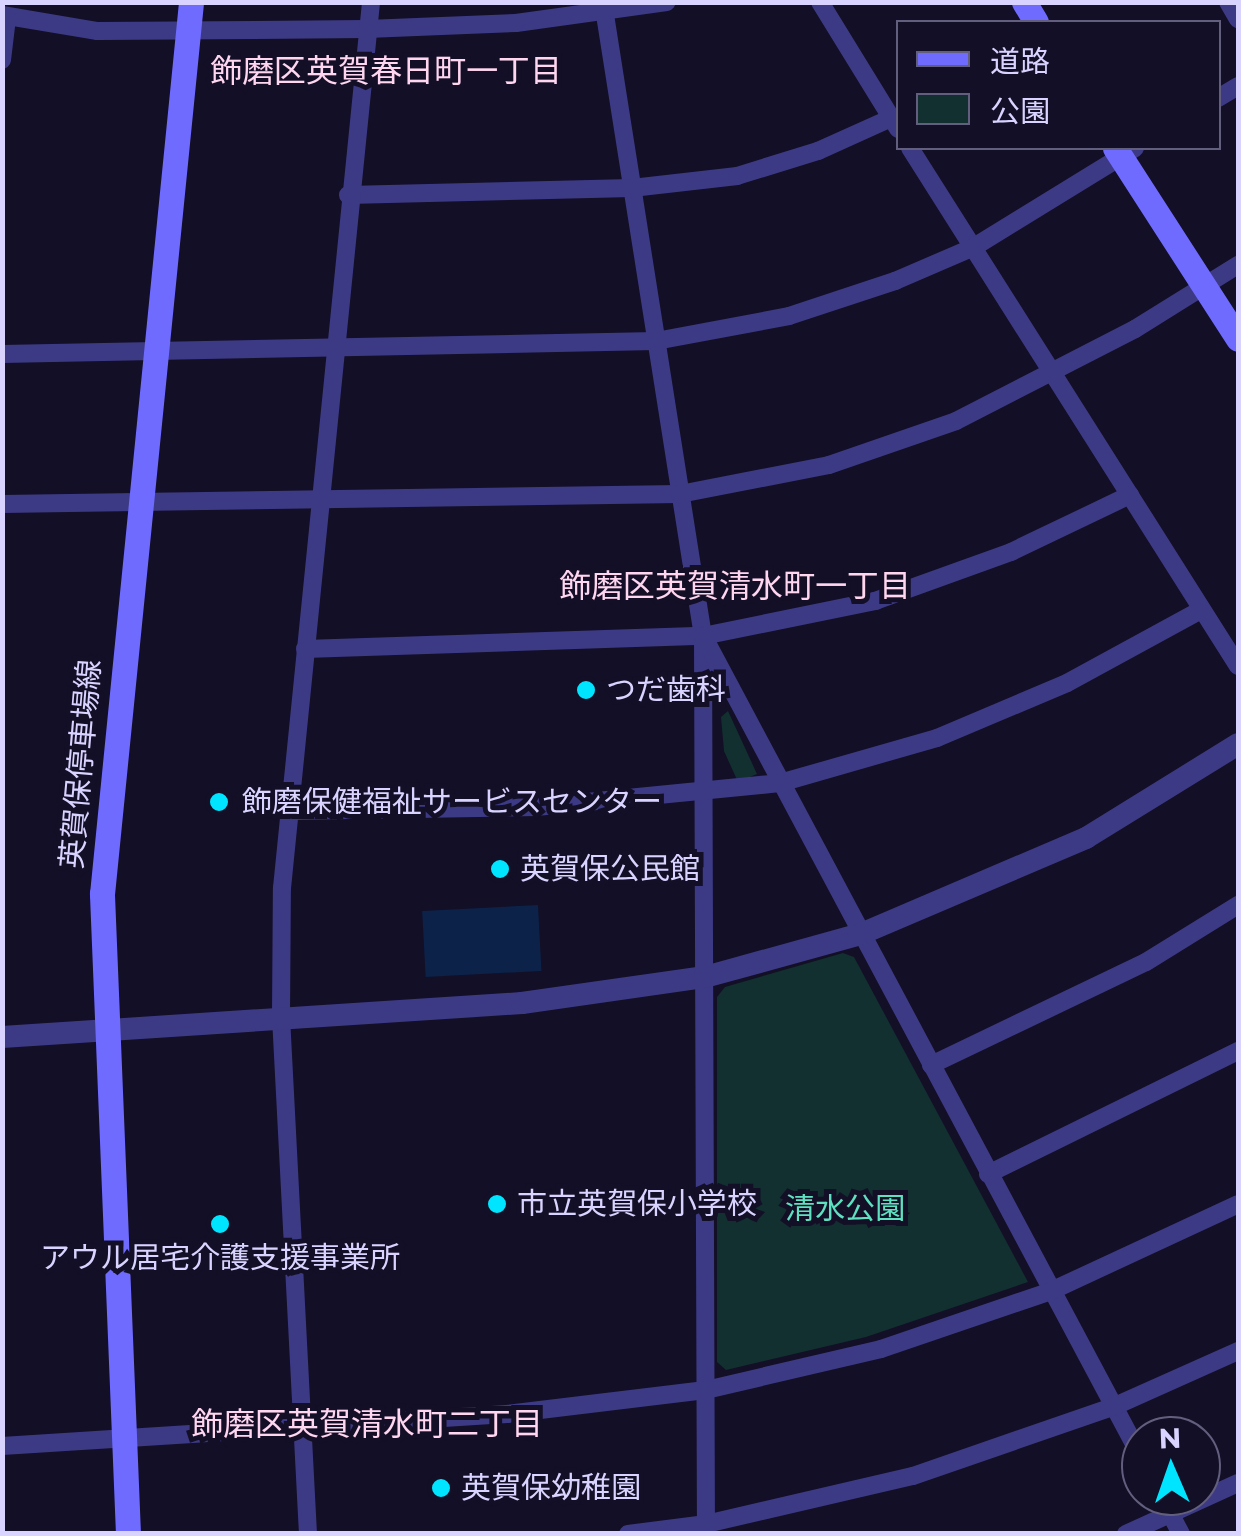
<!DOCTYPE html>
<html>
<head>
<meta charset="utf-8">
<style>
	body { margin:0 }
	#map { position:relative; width:1241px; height:1536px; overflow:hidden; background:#130f26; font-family:Montserrat,"Noto Sans JP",sans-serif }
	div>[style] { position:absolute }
	.green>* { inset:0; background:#12302f }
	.water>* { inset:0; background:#0c2248; transform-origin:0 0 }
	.minor>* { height:18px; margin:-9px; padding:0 9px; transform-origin:9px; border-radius:9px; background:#3d3a85 }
	.tertiary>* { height:22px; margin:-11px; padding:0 11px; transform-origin:11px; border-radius:11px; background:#3d3a85 }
	.secondary>* { height:25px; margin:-12.5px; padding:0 12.5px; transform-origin:12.5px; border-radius:12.5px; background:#6f6bff }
	.dots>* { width:28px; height:28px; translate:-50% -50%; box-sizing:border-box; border:5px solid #130f26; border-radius:50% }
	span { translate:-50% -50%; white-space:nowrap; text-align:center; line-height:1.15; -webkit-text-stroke:10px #130f26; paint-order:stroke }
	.poi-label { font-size:30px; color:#d9d4ff }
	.left { translate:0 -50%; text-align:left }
	.street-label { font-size:30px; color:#d9d4ff }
	.park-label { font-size:30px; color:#5fe0c0 }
	.neighbourhood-label { font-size:32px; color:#ffd6f0 }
	.frame { position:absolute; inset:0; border:5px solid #d9d4ff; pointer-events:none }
	.legend { position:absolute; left:896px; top:20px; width:325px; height:130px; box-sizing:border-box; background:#130f26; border:2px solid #625e7d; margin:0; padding:12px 18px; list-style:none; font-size:30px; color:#d9d4ff }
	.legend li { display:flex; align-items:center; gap:20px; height:50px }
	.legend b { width:50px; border:2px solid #625e7d }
	.north { position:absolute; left:1121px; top:1416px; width:100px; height:100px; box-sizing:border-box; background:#130f26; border:2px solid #625e7d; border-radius:50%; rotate:358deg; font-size:28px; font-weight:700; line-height:40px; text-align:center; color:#d9d4ff }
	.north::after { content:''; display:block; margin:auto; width:35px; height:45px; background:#00e5ff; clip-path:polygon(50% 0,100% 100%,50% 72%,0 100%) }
</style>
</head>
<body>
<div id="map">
	<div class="green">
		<i style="clip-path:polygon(728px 711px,757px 774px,738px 782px,724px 751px,721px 717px)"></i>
		<i style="clip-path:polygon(843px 953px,854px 957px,1028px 1282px,866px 1337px,726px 1370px,717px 1362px,717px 997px,725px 987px)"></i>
	</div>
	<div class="water">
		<i style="left:538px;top:905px;width:66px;height:116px;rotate:87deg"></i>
	</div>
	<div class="minor">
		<i style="left:603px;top:2px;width:642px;rotate:81.04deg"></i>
		<i style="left:703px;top:636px;width:898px;rotate:89.81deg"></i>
		<i style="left:820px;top:2px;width:149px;rotate:58.4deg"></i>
		<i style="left:1228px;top:2px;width:20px;rotate:60deg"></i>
		<i style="left:2px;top:15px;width:97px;rotate:9.5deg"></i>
		<i style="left:98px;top:31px;width:269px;rotate:-0.4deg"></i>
		<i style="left:367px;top:29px;width:149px;rotate:-2.3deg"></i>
		<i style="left:516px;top:23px;width:152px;rotate:-7.9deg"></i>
		<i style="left:2px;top:60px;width:42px;rotate:-83.2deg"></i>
		<i style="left:1218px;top:98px;width:23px;rotate:-31deg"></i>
		<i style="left:910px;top:148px;width:613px;rotate:57.66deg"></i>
		<i style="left:348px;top:195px;width:284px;rotate:-1.4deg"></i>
		<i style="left:632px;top:188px;width:106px;rotate:-6.5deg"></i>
		<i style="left:737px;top:176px;width:85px;rotate:-17.2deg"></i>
		<i style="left:818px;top:151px;width:80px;rotate:-24.3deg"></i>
		<i style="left:2px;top:354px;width:654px;rotate:-1.14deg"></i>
		<i style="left:656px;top:341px;width:135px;rotate:-10.6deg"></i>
		<i style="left:789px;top:316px;width:112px;rotate:-18.3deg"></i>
		<i style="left:895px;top:281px;width:86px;rotate:-23.3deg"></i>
		<i style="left:974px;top:247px;width:189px;rotate:-31.6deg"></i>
		<i style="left:2px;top:504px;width:678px;rotate:-0.85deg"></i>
		<i style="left:680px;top:494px;width:152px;rotate:-11deg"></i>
		<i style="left:829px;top:465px;width:134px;rotate:-19.1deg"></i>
		<i style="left:956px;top:421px;width:201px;rotate:-27.2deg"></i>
		<i style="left:1135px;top:329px;width:121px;rotate:-31.9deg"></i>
		<i style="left:706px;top:641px;width:925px;rotate:61.94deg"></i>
		<i style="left:305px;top:649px;width:398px;rotate:-1.9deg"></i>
		<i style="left:703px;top:636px;width:176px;rotate:-11.5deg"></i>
		<i style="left:875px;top:601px;width:145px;rotate:-19.8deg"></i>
		<i style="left:1011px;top:552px;width:132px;rotate:-25.6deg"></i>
		<i style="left:288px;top:811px;width:248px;rotate:-0.9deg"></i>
		<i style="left:536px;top:807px;width:245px;rotate:-5.6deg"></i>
		<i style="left:780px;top:783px;width:163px;rotate:-16deg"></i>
		<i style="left:937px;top:738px;width:141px;rotate:-22.9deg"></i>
		<i style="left:1067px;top:683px;width:153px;rotate:-28.6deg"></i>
		<i style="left:931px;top:1065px;width:238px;rotate:-25.6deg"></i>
		<i style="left:1146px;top:962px;width:108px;rotate:-31.8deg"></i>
		<i style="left:988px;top:1174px;width:279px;rotate:-26.2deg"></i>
		<i style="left:2px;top:1446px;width:506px;rotate:-3.63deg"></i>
		<i style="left:507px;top:1414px;width:200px;rotate:-6.9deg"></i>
		<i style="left:706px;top:1390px;width:180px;rotate:-13.2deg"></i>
		<i style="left:881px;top:1349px;width:180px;rotate:-18.8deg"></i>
		<i style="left:1051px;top:1291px;width:206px;rotate:-24.9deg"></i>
		<i style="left:1161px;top:1496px;width:43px;rotate:62.2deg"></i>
		<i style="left:308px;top:1534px;width:518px;rotate:-92.99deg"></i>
		<i style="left:281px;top:1017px;width:129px;rotate:-89.6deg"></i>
		<i style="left:282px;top:888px;width:890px;rotate:-84.26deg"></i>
		<i style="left:628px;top:1534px;width:79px;rotate:-7.3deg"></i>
		<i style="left:706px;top:1524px;width:212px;rotate:-13.1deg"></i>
		<i style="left:913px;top:1476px;width:214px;rotate:-19.1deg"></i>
		<i style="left:1115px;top:1406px;width:135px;rotate:-24.1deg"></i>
		<i style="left:1126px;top:1534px;width:123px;rotate:-24.5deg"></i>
	</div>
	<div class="tertiary">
		<i style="left:2px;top:1037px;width:521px;rotate:-3.74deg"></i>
		<i style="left:522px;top:1003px;width:185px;rotate:-8.1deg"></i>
		<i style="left:705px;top:977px;width:162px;rotate:-15.4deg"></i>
		<i style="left:861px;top:934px;width:245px;rotate:-23.1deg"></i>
		<i style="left:1086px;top:838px;width:179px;rotate:-31.7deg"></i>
	</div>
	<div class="secondary">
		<i style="left:1024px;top:2px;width:23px;rotate:59deg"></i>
		<i style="left:1115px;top:148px;width:227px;rotate:57.2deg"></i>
		<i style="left:128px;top:1534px;width:641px;rotate:-92.33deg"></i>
		<i style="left:102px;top:894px;width:896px;rotate:-84.3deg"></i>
	</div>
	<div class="dots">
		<i style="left:586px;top:690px;background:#00e5ff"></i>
		<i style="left:219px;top:802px;background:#00e5ff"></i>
		<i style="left:500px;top:869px;background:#00e5ff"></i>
		<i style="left:497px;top:1204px;background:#00e5ff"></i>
		<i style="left:220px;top:1224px;background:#00e5ff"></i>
		<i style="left:441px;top:1488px;background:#00e5ff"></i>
	</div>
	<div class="poi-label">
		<span class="left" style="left:606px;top:690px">つだ歯科</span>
		<span class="left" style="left:242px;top:802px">飾磨保健福祉サービスセンター</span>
		<span class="left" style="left:520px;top:869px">英賀保公民館</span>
		<span class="left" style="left:517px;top:1204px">市立英賀保小学校</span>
		<span style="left:220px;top:1258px">アウル居宅介護支援事業所</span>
		<span class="left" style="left:461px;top:1488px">英賀保幼稚園</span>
	</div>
	<div class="street-label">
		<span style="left:81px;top:764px;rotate:-85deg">英賀保停車場線</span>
	</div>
	<div class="park-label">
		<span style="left:845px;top:1209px">清水公園</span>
	</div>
	<div class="neighbourhood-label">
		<span style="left:386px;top:71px">飾磨区英賀春日町一丁目</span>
		<span style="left:735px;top:586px">飾磨区英賀清水町一丁目</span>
		<span style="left:367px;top:1424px">飾磨区英賀清水町二丁目</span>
	</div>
	<div class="frame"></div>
	<ul class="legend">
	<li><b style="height:12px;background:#6f6bff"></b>道路</li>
	<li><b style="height:28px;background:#12302f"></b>公園</li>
	</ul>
	<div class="north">N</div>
</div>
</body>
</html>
